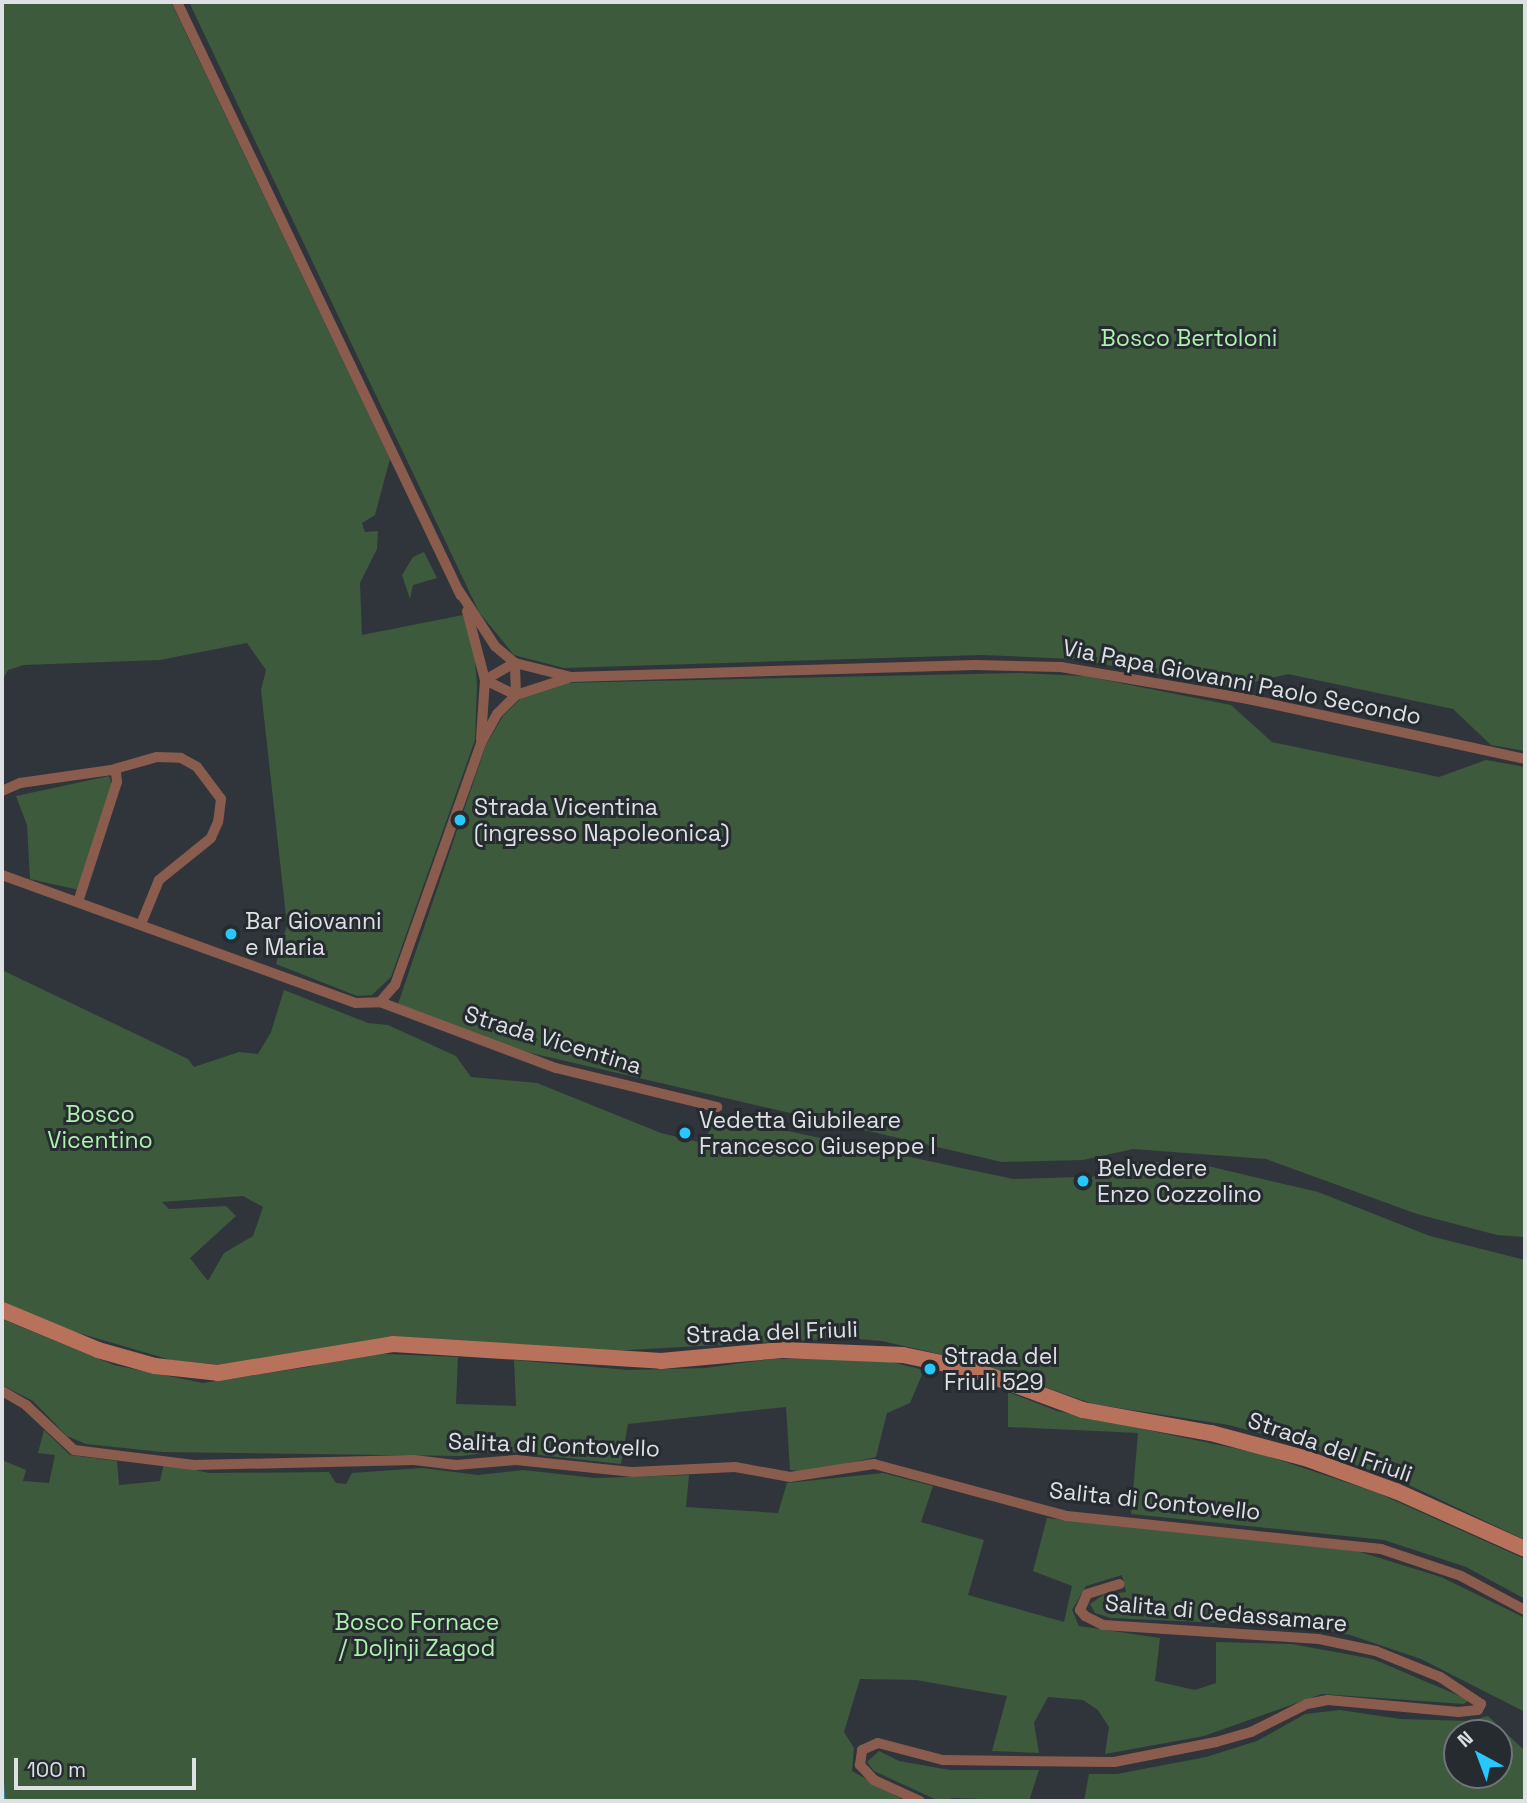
<!DOCTYPE html>
<html>
<head>
<meta charset="utf-8">
<style>
	body { margin:0 }
	#map { position:relative; width:1527px; height:1803px; overflow:hidden; background:#2f353b; font-family:"Space Grotesk",sans-serif }
	div>[style] { position:absolute }
	.green>* { inset:0; background:#3d5a3d }
	.stream>* { height:3.5px; margin:-1.75px; padding:0 1.75px; transform-origin:1.75px; border-radius:1.75px; background:#3c839f }
	.minor>* { height:10px; margin:-5px; padding:0 5px; transform-origin:5px; border-radius:5px; background:#8a5c4e }
	.secondary>* { height:16px; margin:-8px; padding:0 8px; transform-origin:8px; border-radius:8px; background:#b8715a }
	.dots>* { width:19px; height:19px; translate:-50% -50%; box-sizing:border-box; border:4px solid #262b30; border-radius:50% }
	span { translate:-50% -50%; white-space:nowrap; text-align:center; line-height:1.15; -webkit-text-stroke:6px #262b30; paint-order:stroke }
	.park-label { font-size:23px; color:#aef1ae }
	.street-label { font-size:23px; color:#dde1e4 }
	.poi-label { font-size:23px; color:#dde1e4 }
	.left { translate:0 -50%; text-align:left }
	.frame { position:absolute; inset:0; border:4px solid #dde1e4; pointer-events:none }
	.north { position:absolute; left:1443px; top:1719px; width:70px; height:70px; box-sizing:border-box; background:#262b30; border:2px solid #6f7478; border-radius:50%; rotate:319deg; font-size:19px; font-weight:700; line-height:28px; text-align:center; color:#dde1e4 }
	.north::after { content:''; display:block; margin:auto; width:24px; height:32px; background:#28c8ff; clip-path:polygon(50% 0,100% 100%,50% 72%,0 100%) }
	.scale { position:absolute; left:14px; top:1758px; width:182px; height:32px; box-sizing:border-box; border:4px solid #dde1e4; border-top:0; padding-left:9px; font-size:21px; line-height:24px; white-space:nowrap; color:#dde1e4; -webkit-text-stroke:5px #262b30; paint-order:stroke }
</style>
</head>
<body>
<div id="map">
	<div class="green">
		<i style="clip-path:polygon(2px 2px,171px 2px,390px 459px,375px 515px,362px 523px,365px 532px,378px 531px,377px 549px,360px 583px,362px 635px,463px 615px,474px 649px,477px 685px,475px 740px,391px 977px,372px 995px,357px 996px,276px 964px,287px 925px,261px 690px,266px 670px,247px 643px,160px 660px,24px 665px,8px 670px,2px 681px)"></i>
		<i style="clip-path:polygon(189px 2px,1525px 2px,1525px 751px,1491px 745px,1453px 709px,1288px 674px,1233px 687px,1073px 659px,982px 655px,564px 668px,514px 655px,479px 612px)"></i>
		<i style="clip-path:polygon(424px 552px,437px 578px,413px 585px,410px 599px,402px 575px,413px 557px)"></i>
		<i style="clip-path:polygon(1019px 673px,1085px 676px,1231px 705px,1272px 742px,1439px 777px,1486px 760px,1525px 767px,1525px 1237px,1497px 1235px,1417px 1214px,1266px 1159px,1133px 1149px,1083px 1160px,1002px 1162px,518px 1050px,398px 1004px,486px 745px,503px 716px,521px 698px,562px 683px)"></i>
		<i style="clip-path:polygon(109px 776px,112px 785px,79px 890px,30px 879px,27px 825px,16px 796px)"></i>
		<i style="clip-path:polygon(evenodd,2px 970px,188px 1059px,194px 1067px,239px 1052px,258px 1054px,271px 1032px,284px 990px,368px 1023px,388px 1025px,456px 1056px,471px 1077px,537px 1083px,661px 1133px,703px 1143px,717px 1116px,1013px 1179px,1079px 1177px,1082px 1188px,1089px 1178px,1139px 1162px,1191px 1162px,1318px 1192px,1430px 1236px,1525px 1260px,1525px 1540px,1407px 1484px,1309px 1447px,1229px 1425px,1093px 1404px,970px 1361px,882px 1341px,846px 1338px,592px 1352px,398px 1337px,222px 1365px,171px 1360px,51px 1325px,2px 1302px,2px 970px,243px 1196px,263px 1207px,253px 1236px,224px 1253px,208px 1281px,190px 1258px,236px 1216px,226px 1206px,169px 1209px,162px 1202px,243px 1196px)"></i>
		<i style="clip-path:polygon(2px 1319px,114px 1365px,203px 1383px,308px 1367px,362px 1353px,458px 1357px,456px 1404px,516px 1406px,514px 1360px,628px 1370px,705px 1368px,772px 1359px,875px 1358px,924px 1370px,910px 1403px,887px 1413px,876px 1457px,809px 1472px,790px 1470px,786px 1407px,628px 1424px,621px 1464px,503px 1451px,461px 1456px,162px 1452px,86px 1444px,67px 1436px,33px 1401px,2px 1385px)"></i>
		<i style="clip-path:polygon(1008px 1392px,1057px 1411px,1262px 1454px,1378px 1493px,1525px 1559px,1525px 1599px,1466px 1567px,1384px 1540px,1131px 1514px,1138px 1433px,1008px 1427px)"></i>
		<i style="clip-path:polygon(44px 1430px,70px 1455px,117px 1461px,119px 1485px,160px 1481px,164px 1463px,209px 1473px,329px 1472px,336px 1483px,346px 1484px,352px 1473px,422px 1468px,478px 1475px,523px 1470px,595px 1478px,689px 1475px,686px 1507px,778px 1513px,787px 1483px,883px 1473px,933px 1486px,921px 1522px,984px 1540px,968px 1595px,1064px 1622px,1072px 1586px,1033px 1571px,1047px 1518px,1357px 1551px,1441px 1577px,1525px 1618px,1525px 1712px,1421px 1659px,1350px 1635px,1309px 1627px,1111px 1618px,1095px 1613px,1090px 1604px,1103px 1595px,1126px 1592px,1122px 1575px,1086px 1586px,1072px 1610px,1079px 1626px,1160px 1638px,1155px 1681px,1195px 1690px,1216px 1683px,1216px 1642px,1292px 1644px,1373px 1659px,1469px 1700px,1464px 1704px,1322px 1694px,1204px 1736px,1105px 1754px,1109px 1727px,1098px 1710px,1083px 1700px,1048px 1697px,1034px 1723px,1039px 1753px,992px 1751px,1007px 1696px,916px 1680px,860px 1679px,844px 1732px,854px 1748px,852px 1771px,905px 1801px,2px 1801px,2px 1460px,26px 1470px,23px 1481px,49px 1483px,55px 1455px,38px 1453px)"></i>
		<i style="clip-path:polygon(evenodd,1340px 1710px,1401px 1719px,1470px 1721px,1488px 1716px,1525px 1751px,1525px 1801px,1084px 1801px,1089px 1774px,1117px 1774px,1206px 1757px,1257px 1741px,1305px 1714px,1340px 1710px,1457px 1733px,1499px 1733px,1499px 1775px,1457px 1775px,1457px 1733px)"></i>
		<i style="clip-path:polygon(879px 1751px,899px 1761px,950px 1770px,1039px 1770px,1029px 1801px,954px 1798px,939px 1801px,874px 1771px,867px 1762px)"></i>
	</div>
	<div class="stream">
		<i style="left:2px;top:1777px;width:24px;rotate:85deg"></i>
	</div>
	<div class="minor">
		<i style="left:177px;top:2px;width:658px;rotate:64.45deg"></i>
		<i style="left:467px;top:611px;width:71px;rotate:75.4deg"></i>
		<i style="left:485px;top:680px;width:59px;rotate:93.9deg"></i>
		<i style="left:515px;top:663px;width:58px;rotate:14deg"></i>
		<i style="left:571px;top:677px;width:404px;rotate:-1.7deg"></i>
		<i style="left:975px;top:665px;width:86px;rotate:1.3deg"></i>
		<i style="left:1061px;top:667px;width:190px;rotate:9.7deg"></i>
		<i style="left:1248px;top:699px;width:283px;rotate:12.2deg"></i>
		<i style="left:485px;top:680px;width:34px;rotate:26deg"></i>
		<i style="left:485px;top:680px;width:34px;rotate:-30deg"></i>
		<i style="left:516px;top:695px;width:55px;rotate:-18.1deg"></i>
		<i style="left:2px;top:791px;width:20px;rotate:-24deg"></i>
		<i style="left:20px;top:783px;width:92px;rotate:-8.1deg"></i>
		<i style="left:111px;top:770px;width:48px;rotate:-15.8deg"></i>
		<i style="left:157px;top:757px;width:24px;rotate:2deg"></i>
		<i style="left:181px;top:758px;width:18px;rotate:29deg"></i>
		<i style="left:197px;top:767px;width:40px;rotate:53deg"></i>
		<i style="left:221px;top:799px;width:23px;rotate:97deg"></i>
		<i style="left:218px;top:822px;width:17px;rotate:114deg"></i>
		<i style="left:211px;top:838px;width:67px;rotate:141.1deg"></i>
		<i style="left:159px;top:880px;width:48px;rotate:112.2deg"></i>
		<i style="left:2px;top:875px;width:376px;rotate:19.9deg"></i>
		<i style="left:356px;top:1003px;width:24px;rotate:-2deg"></i>
		<i style="left:380px;top:1002px;width:23px;rotate:-49deg"></i>
		<i style="left:395px;top:985px;width:257px;rotate:-70.4deg"></i>
		<i style="left:481px;top:743px;width:33px;rotate:-61deg"></i>
		<i style="left:497px;top:714px;width:27px;rotate:-45deg"></i>
		<i style="left:516px;top:695px;width:32px;rotate:-92deg"></i>
		<i style="left:515px;top:663px;width:26px;rotate:-140deg"></i>
		<i style="left:495px;top:646px;width:66px;rotate:-123.2deg"></i>
		<i style="left:78px;top:902px;width:126px;rotate:-72deg"></i>
		<i style="left:117px;top:782px;width:10px;rotate:-96deg"></i>
		<i style="left:116px;top:772px;width:5px;rotate:-158deg"></i>
		<i style="left:380px;top:1002px;width:188px;rotate:20.6deg"></i>
		<i style="left:556px;top:1068px;width:166px;rotate:13.6deg"></i>
		<i style="left:2px;top:1391px;width:28px;rotate:30deg"></i>
		<i style="left:26px;top:1405px;width:66px;rotate:43.2deg"></i>
		<i style="left:74px;top:1450px;width:121px;rotate:7.1deg"></i>
		<i style="left:194px;top:1465px;width:220px;rotate:-1.3deg"></i>
		<i style="left:414px;top:1460px;width:42px;rotate:6.8deg"></i>
		<i style="left:456px;top:1465px;width:60px;rotate:-4.8deg"></i>
		<i style="left:516px;top:1460px;width:118px;rotate:5.9deg"></i>
		<i style="left:633px;top:1472px;width:102px;rotate:-2.8deg"></i>
		<i style="left:735px;top:1467px;width:56px;rotate:10.3deg"></i>
		<i style="left:790px;top:1477px;width:85px;rotate:-8.8deg"></i>
		<i style="left:874px;top:1464px;width:200px;rotate:15.1deg"></i>
		<i style="left:1067px;top:1516px;width:316px;rotate:6deg"></i>
		<i style="left:1381px;top:1549px;width:84px;rotate:18.6deg"></i>
		<i style="left:1461px;top:1576px;width:72px;rotate:28deg"></i>
		<i style="left:920px;top:1801px;width:51px;rotate:-155.5deg"></i>
		<i style="left:874px;top:1780px;width:21px;rotate:-133deg"></i>
		<i style="left:860px;top:1765px;width:15px;rotate:-82deg"></i>
		<i style="left:862px;top:1750px;width:17px;rotate:-24deg"></i>
		<i style="left:878px;top:1743px;width:67px;rotate:14.7deg"></i>
		<i style="left:943px;top:1760px;width:171px;rotate:0.7deg"></i>
		<i style="left:1114px;top:1762px;width:104px;rotate:-11.1deg"></i>
		<i style="left:1216px;top:1742px;width:36px;rotate:-16deg"></i>
		<i style="left:1251px;top:1732px;width:63px;rotate:-26.6deg"></i>
		<i style="left:1307px;top:1704px;width:21px;rotate:-11deg"></i>
		<i style="left:1328px;top:1700px;width:131px;rotate:5.3deg"></i>
		<i style="left:1458px;top:1712px;width:20px;rotate:-6deg"></i>
		<i style="left:1478px;top:1710px;width:7px;rotate:-63deg"></i>
		<i style="left:1481px;top:1704px;width:49px;rotate:-146.6deg"></i>
		<i style="left:1440px;top:1677px;width:69px;rotate:-157.9deg"></i>
		<i style="left:1376px;top:1651px;width:58px;rotate:-168.1deg"></i>
		<i style="left:1319px;top:1639px;width:216px;rotate:-176.3deg"></i>
		<i style="left:1103px;top:1625px;width:20px;rotate:-153deg"></i>
		<i style="left:1085px;top:1616px;width:8px;rotate:-130deg"></i>
		<i style="left:1080px;top:1610px;width:17px;rotate:-66deg"></i>
		<i style="left:1087px;top:1594px;width:34px;rotate:-17deg"></i>
	</div>
	<div class="secondary">
		<i style="left:2px;top:1310px;width:104px;rotate:22.6deg"></i>
		<i style="left:98px;top:1350px;width:59px;rotate:15.7deg"></i>
		<i style="left:155px;top:1366px;width:63px;rotate:6.3deg"></i>
		<i style="left:218px;top:1373px;width:177px;rotate:-9.4deg"></i>
		<i style="left:393px;top:1344px;width:269px;rotate:3.6deg"></i>
		<i style="left:661px;top:1361px;width:122px;rotate:-5.2deg"></i>
		<i style="left:783px;top:1350px;width:120px;rotate:2.4deg"></i>
		<i style="left:903px;top:1355px;width:74px;rotate:11.8deg"></i>
		<i style="left:975px;top:1370px;width:115px;rotate:20.3deg"></i>
		<i style="left:1083px;top:1410px;width:130px;rotate:10.2deg"></i>
		<i style="left:1211px;top:1433px;width:100px;rotate:15deg"></i>
		<i style="left:1308px;top:1459px;width:94px;rotate:20deg"></i>
		<i style="left:1396px;top:1491px;width:141px;rotate:24.2deg"></i>
	</div>
	<div class="dots">
		<i style="left:460px;top:820px;background:#28c8ff"></i>
		<i style="left:231px;top:934px;background:#28c8ff"></i>
		<i style="left:685px;top:1133px;background:#28c8ff"></i>
		<i style="left:1083px;top:1181px;background:#28c8ff"></i>
		<i style="left:930px;top:1369px;background:#28c8ff"></i>
	</div>
	<div class="park-label">
		<span style="left:1189px;top:338px">Bosco Bertoloni</span>
		<span style="left:100px;top:1127px">Bosco<br>Vicentino</span>
		<span style="left:417px;top:1635px">Bosco Fornace<br>/ Doljnji Zagod</span>
	</div>
	<div class="street-label">
		<span style="left:1242px;top:682px;rotate:11deg">Via Papa Giovanni Paolo Secondo</span>
		<span style="left:553px;top:1040px;rotate:17deg">Strada Vicentina</span>
		<span style="left:772px;top:1332px;rotate:-2deg">Strada del Friuli</span>
		<span style="left:554px;top:1445px;rotate:2deg">Salita di Contovello</span>
		<span style="left:1330px;top:1447px;rotate:19deg">Strada del Friuli</span>
		<span style="left:1155px;top:1501px;rotate:6deg">Salita di Contovello</span>
		<span style="left:1226px;top:1613px;rotate:5deg">Salita di Cedassamare</span>
	</div>
	<div class="poi-label">
		<span class="left" style="left:474px;top:820px">Strada Vicentina<br>(ingresso Napoleonica)</span>
		<span class="left" style="left:245px;top:934px">Bar Giovanni<br>e Maria</span>
		<span class="left" style="left:699px;top:1133px">Vedetta Giubileare<br>Francesco Giuseppe I</span>
		<span class="left" style="left:1097px;top:1181px">Belvedere<br>Enzo Cozzolino</span>
		<span class="left" style="left:944px;top:1369px">Strada del<br>Friuli 529</span>
	</div>
	<div class="frame"></div>
	<div class="north">N</div>
	<div class="scale">100 m</div>
</div>
</body>
</html>
